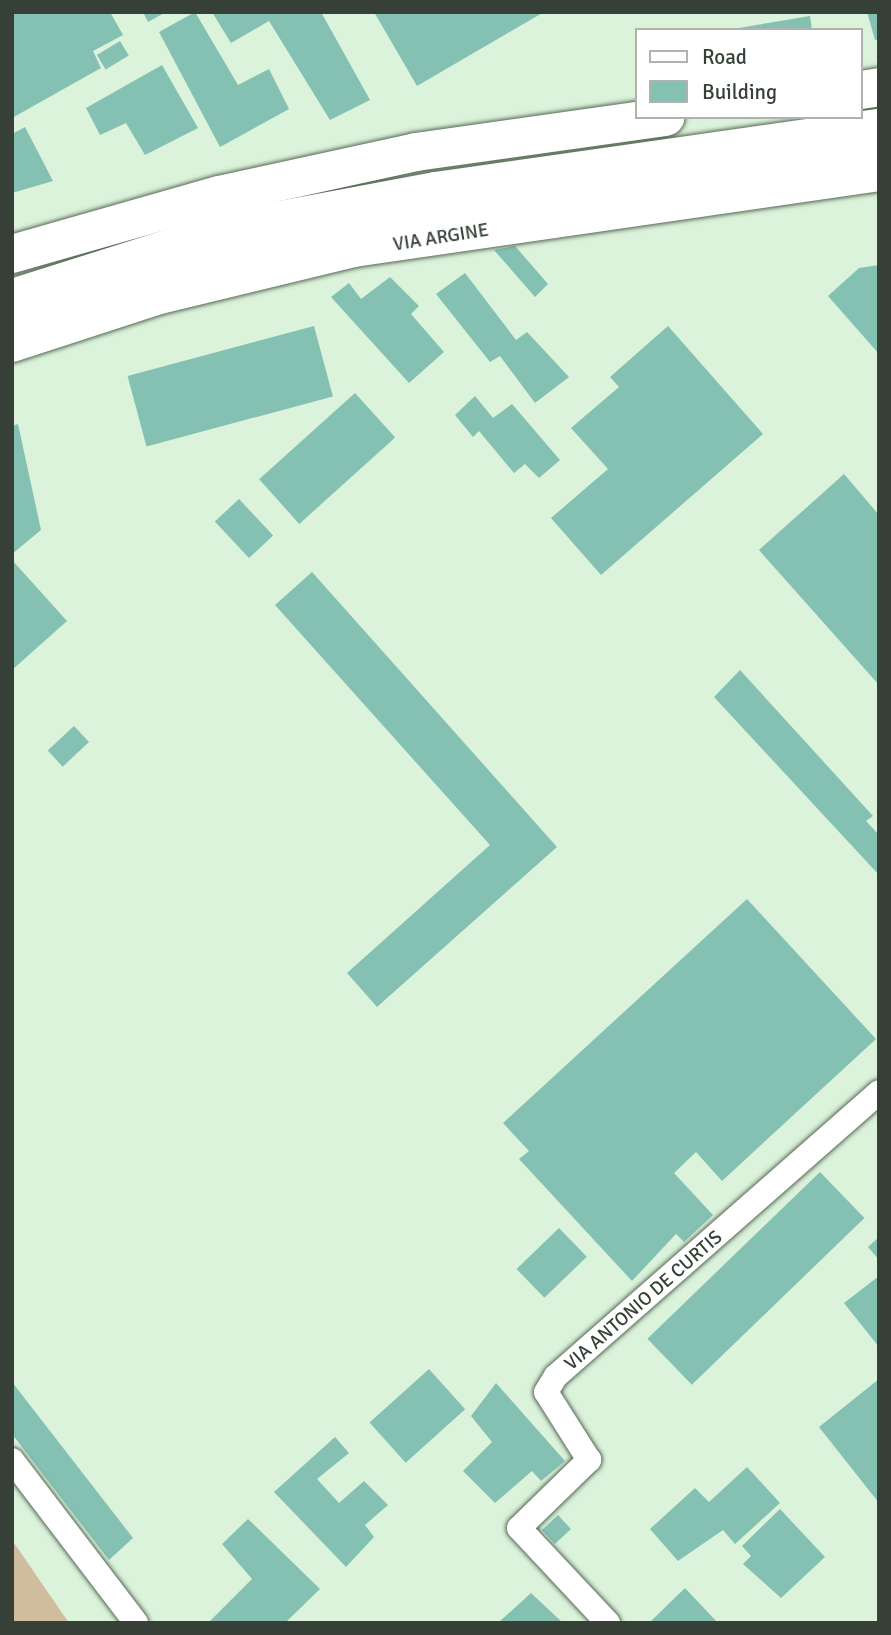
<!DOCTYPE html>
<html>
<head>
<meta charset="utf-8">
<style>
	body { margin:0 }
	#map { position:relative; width:891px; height:1635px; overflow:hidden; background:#dbf2db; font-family:Signika,sans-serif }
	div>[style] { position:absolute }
	.green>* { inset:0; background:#d0bd9d }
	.building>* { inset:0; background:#85c1b3; transform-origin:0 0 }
	.roads { filter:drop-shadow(0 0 2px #566956) drop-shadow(0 0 2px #566956) }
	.minor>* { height:24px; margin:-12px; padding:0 12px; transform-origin:12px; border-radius:12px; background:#fff }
	.tertiary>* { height:32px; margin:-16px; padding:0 16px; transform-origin:16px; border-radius:16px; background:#fff }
	.trunk>* { height:38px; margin:-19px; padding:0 19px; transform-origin:19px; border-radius:19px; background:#fff }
	span { translate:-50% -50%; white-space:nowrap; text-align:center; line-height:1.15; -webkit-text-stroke:5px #fff; paint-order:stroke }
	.street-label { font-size:19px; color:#364037 }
	.frame { position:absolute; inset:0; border:14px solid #364037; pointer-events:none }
	.legend { position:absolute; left:635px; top:28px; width:228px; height:91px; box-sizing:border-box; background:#fff; border:2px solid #afb3af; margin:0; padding:9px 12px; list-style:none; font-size:21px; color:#364037 }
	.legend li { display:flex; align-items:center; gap:14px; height:35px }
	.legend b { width:35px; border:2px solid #afb3af }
</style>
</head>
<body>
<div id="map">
	<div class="green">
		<i style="clip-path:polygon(12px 1540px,69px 1623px,12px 1623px)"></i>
	</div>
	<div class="building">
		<i style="clip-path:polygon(12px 12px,110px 12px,123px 35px,93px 51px,101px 68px,12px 118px)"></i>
		<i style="clip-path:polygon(143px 12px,166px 12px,148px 22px)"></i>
		<i style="clip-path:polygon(195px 12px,238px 85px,269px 69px,289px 109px,220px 147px,159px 32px)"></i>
		<i style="clip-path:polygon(212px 12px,321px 12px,370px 100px,330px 120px,269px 21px,231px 43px)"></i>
		<i style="clip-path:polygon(374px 12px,544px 12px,417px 86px)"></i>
		<i style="clip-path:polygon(867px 12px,879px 12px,879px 39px,875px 40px)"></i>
		<i style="clip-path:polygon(810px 16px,812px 30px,739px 30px,739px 28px)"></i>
		<i style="left:120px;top:41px;width:17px;height:27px;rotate:59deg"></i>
		<i style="clip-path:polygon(162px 65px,198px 128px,145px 155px,126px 123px,100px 135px,86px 108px)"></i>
		<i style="clip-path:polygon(25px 127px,53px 181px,12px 193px,12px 134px)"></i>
		<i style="clip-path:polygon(515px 246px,548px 284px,535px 297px,494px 250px)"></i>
		<i style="clip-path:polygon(879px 265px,879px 354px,828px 296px,859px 268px)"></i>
		<i style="clip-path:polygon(465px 273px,516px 340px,527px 332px,569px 377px,535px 403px,500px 356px,490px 362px,436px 294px)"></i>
		<i style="clip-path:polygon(390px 277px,419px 306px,411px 314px,444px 352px,409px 383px,331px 297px,349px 283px,361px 299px)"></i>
		<i style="left:314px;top:326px;width:73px;height:193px;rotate:75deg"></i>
		<i style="clip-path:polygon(668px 326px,763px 434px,601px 575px,551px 518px,608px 469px,571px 428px,619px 387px,610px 377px)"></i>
		<i style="left:355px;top:393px;width:60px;height:129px;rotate:48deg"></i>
		<i style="clip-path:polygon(475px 396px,493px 418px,512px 404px,560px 460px,539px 478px,525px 464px,514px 473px,479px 431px,473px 437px,455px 415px)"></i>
		<i style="clip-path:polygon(18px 424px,41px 530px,12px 554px,12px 426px)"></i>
		<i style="clip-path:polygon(844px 474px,879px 515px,879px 685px,759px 550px)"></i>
		<i style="left:239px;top:499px;width:50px;height:33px;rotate:47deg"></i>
		<i style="clip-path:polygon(12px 560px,67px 621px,12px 670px)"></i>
		<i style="clip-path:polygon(312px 572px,557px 847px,377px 1007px,347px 973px,490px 845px,275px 605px)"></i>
		<i style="clip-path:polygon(740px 670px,873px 816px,866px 821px,879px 835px,879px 875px,714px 697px)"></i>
		<i style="left:74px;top:726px;width:22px;height:36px;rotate:47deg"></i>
		<i style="clip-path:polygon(747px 899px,876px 1039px,722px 1181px,696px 1152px,674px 1173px,713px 1215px,684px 1242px,676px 1234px,632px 1281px,519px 1159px,529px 1151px,503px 1123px)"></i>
		<i style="left:820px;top:1172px;width:64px;height:240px;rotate:46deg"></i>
		<i style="left:559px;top:1228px;width:40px;height:59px;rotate:46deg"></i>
		<i style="clip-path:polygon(879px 1237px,879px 1260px,868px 1247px)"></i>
		<i style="clip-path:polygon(879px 1276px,879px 1347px,844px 1303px)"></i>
		<i style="left:429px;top:1369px;width:54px;height:80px;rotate:48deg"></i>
		<i style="clip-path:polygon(879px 1379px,879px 1503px,819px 1427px)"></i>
		<i style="clip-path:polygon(12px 1382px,133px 1538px,109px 1560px,12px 1434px)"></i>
		<i style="clip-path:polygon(496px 1383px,565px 1461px,541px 1481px,532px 1471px,495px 1503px,463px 1471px,492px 1442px,471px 1416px)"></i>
		<i style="clip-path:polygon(335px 1437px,349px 1453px,317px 1479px,339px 1503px,364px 1481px,388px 1505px,365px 1525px,374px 1537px,346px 1567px,274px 1492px)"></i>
		<i style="clip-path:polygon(747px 1467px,780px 1503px,735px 1544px,723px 1530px,678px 1561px,650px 1529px,695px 1488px,709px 1502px)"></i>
		<i style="clip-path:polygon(780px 1509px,825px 1557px,781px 1598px,743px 1564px,751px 1556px,742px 1546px)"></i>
		<i style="left:558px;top:1515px;width:19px;height:22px;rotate:47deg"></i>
		<i style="clip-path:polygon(248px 1519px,320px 1589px,285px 1623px,208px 1623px,252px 1579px,222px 1544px)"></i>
		<i style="clip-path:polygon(685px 1588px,718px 1623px,649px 1623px)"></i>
		<i style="clip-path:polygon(531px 1593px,563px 1623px,498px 1623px)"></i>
	</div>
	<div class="roads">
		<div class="minor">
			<i style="left:12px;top:1460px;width:205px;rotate:52.7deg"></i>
			<i style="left:608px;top:1623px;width:130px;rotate:-133.1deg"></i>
			<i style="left:519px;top:1528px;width:98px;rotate:-44.2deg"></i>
			<i style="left:589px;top:1460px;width:80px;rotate:-122.3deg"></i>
			<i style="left:546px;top:1392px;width:19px;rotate:-58deg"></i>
			<i style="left:556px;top:1376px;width:430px;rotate:-41.3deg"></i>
		</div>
		<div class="tertiary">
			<i style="left:12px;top:295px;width:225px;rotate:-17.6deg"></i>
			<i style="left:227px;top:227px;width:212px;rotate:-10.6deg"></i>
			<i style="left:435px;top:188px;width:448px;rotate:-8.1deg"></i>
			<i style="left:12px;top:346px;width:156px;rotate:-18deg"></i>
			<i style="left:160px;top:298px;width:200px;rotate:-13.6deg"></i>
			<i style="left:354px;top:251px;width:530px;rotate:-8.24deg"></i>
		</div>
		<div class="trunk">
			<i style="left:861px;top:90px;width:18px;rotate:-9deg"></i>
			<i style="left:12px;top:254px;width:215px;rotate:-15.9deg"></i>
			<i style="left:219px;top:195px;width:202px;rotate:-12.3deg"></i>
			<i style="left:416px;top:152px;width:252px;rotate:-8deg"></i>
			<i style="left:12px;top:316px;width:230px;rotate:-16.2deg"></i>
			<i style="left:233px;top:252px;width:207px;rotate:-11.4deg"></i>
			<i style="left:436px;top:211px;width:448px;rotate:-8.3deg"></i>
		</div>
	</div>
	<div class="street-label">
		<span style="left:441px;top:238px;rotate:-9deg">VIA ARGINE</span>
		<span style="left:644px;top:1301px;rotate:-41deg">VIA ANTONIO DE CURTIS</span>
	</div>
	<div class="frame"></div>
	<ul class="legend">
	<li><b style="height:9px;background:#fff"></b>Road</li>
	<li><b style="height:19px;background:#85c1b3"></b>Building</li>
	</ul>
</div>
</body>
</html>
